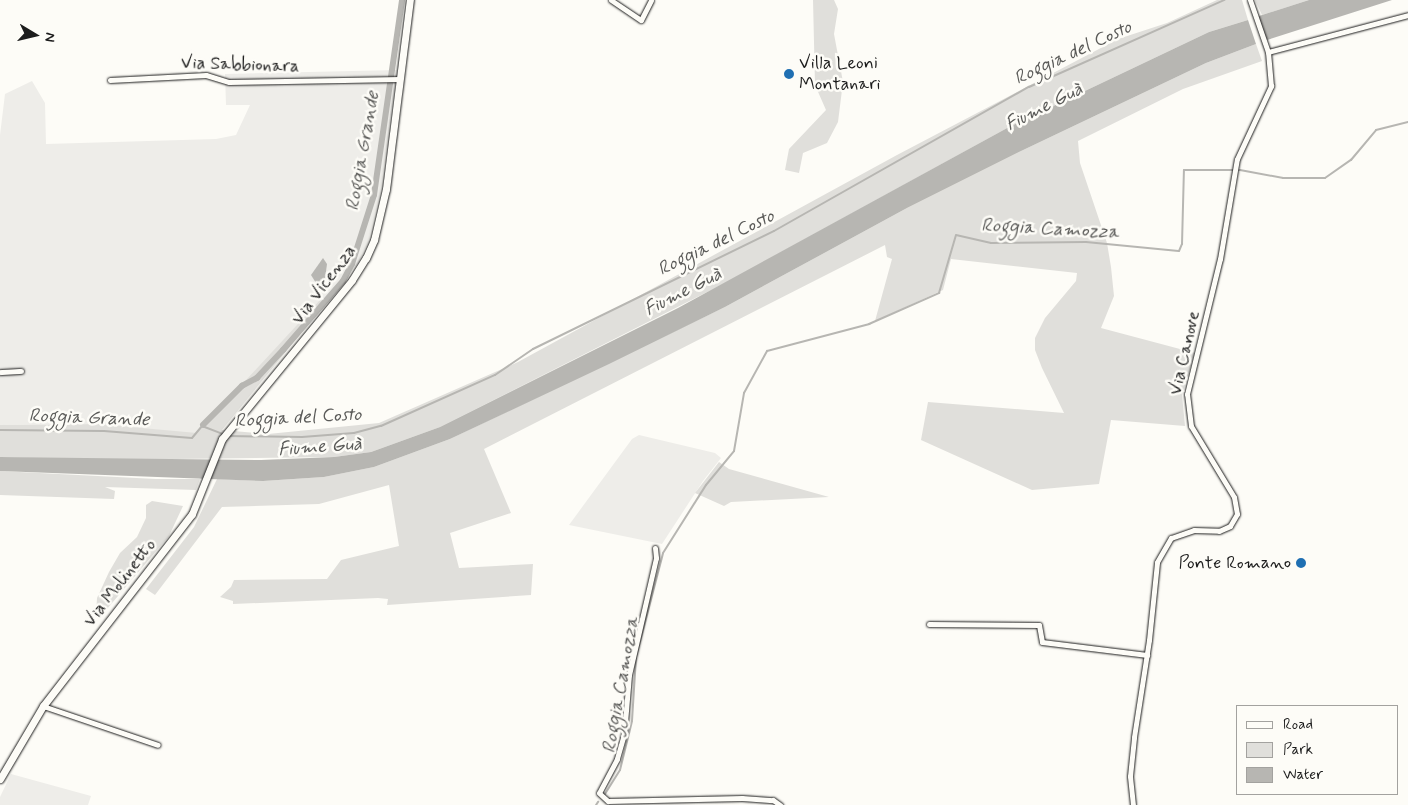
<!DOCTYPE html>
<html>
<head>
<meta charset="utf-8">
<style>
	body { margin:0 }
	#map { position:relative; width:1408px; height:805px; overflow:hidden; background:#fdfcf7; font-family:Mynerve,sans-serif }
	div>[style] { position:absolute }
	.built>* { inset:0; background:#eeede9 }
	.green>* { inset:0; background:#e0dfdb }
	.water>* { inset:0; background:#b7b6b2 }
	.stream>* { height:2px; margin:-1px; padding:0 1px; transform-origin:1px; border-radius:1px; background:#b7b6b2 }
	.canal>* { height:5.5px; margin:-2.75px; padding:0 2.75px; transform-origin:2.75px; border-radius:2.75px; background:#b7b6b2 }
	.roads { filter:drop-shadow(0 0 1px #1c1c1c) drop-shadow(0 0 1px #1c1c1c) }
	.minor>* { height:5px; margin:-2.5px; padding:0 2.5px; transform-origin:2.5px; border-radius:2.5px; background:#fdfcf7 }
	.secondary>* { height:7px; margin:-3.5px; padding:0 3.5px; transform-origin:3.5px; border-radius:3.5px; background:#fdfcf7 }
	.dots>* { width:14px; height:14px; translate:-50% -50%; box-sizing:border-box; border:2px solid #fdfcf7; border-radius:50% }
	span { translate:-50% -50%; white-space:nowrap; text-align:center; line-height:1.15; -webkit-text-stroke:5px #fdfcf7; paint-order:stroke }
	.poi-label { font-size:18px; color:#1c1c1c }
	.left { translate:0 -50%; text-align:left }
	.right { translate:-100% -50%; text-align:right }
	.street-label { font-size:18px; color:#1c1c1c }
	.water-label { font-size:19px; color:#5a5a58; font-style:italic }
	.legend { position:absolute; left:1236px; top:705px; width:162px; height:90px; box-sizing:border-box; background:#fdfcf7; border:1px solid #a3a29f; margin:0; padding:6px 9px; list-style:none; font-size:15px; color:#1c1c1c }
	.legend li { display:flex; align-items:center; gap:10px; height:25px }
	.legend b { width:25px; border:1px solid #a3a29f }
	.north { position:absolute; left:10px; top:10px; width:50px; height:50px; -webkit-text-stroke:4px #fdfcf7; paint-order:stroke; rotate:99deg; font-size:14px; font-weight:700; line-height:20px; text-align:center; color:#1c1c1c }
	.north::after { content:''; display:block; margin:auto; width:18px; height:22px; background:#1c1c1c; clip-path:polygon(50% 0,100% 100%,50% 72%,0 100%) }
</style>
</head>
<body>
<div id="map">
	<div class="built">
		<i style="clip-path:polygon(397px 70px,380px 193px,368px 242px,358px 263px,325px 304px,321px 300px,197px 434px,98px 424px,0 425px,0 135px,5px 94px,32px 81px,45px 103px,46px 144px,216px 139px,236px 135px,250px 105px,226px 105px,225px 74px)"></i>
		<i style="clip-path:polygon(639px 435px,715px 453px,721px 458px,703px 481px,662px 544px,569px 525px,632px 439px)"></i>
		<i style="clip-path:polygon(11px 774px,91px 796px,88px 805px,0 805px,0 797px)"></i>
	</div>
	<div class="green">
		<i style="clip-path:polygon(813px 0,834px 0,838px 9px,834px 34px,843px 82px,838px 122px,827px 143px,803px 153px,799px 173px,785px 170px,789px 149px,826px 110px,815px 85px)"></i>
		<i style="clip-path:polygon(1217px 0,1242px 0,1248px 20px,1209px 32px,1009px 127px,727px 282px,440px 427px,371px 452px,334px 457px,97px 460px,0 457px,0 425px,98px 424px,197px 433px,321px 299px,325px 304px,222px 430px,268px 434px,379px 423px,518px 362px,897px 155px,1118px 39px,1167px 23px)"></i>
		<i style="clip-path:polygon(1255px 0,1309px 0,1262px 15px)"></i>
		<i style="clip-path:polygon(1256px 44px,1262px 61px,1183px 89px,1078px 141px,1080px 163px,1107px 243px,1111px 267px,1114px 296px,1101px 328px,1195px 353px,1182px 395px,1185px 426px,1111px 420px,1099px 484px,1032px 490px,921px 440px,928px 402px,1064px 413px,1042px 368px,1035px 350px,1035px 338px,1045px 318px,1076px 281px,1077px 273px,951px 259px,943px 290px,875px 321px,892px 259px,887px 257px,885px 245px,484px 449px,511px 513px,450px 533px,459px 568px,533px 564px,531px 595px,387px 605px,388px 599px,378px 598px,233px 604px,233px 601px,220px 597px,231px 587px,234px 580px,327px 579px,341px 560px,399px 546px,389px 485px,319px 504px,222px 507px,155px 595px,146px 589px,194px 527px,217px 479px,263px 481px,324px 477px,374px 467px,450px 439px,725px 307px,907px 208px,1019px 152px,1206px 63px)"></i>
		<i style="clip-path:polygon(719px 462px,729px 469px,829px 497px,731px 502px,724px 506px,695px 493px)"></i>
		<i style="clip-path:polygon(0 471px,156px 479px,200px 479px,196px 490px,105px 487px,115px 491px,114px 499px,0 495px)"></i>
		<i style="clip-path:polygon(152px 501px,183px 506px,169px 536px,101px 616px,96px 615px,97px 598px,109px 572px,120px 553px,137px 537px,146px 518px,146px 505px)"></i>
	</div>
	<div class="water">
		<i style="clip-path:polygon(1309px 0,1392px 0,1267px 40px,1256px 17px)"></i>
		<i style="clip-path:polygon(1248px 20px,1256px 44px,1206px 63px,1019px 152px,907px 208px,725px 307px,609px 364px,450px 439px,374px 467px,324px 477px,263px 481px,0 471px,0 457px,261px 460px,334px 457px,371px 452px,440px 427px,678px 308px,1009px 127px,1209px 32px)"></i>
		<i style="clip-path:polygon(323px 258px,327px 264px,325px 279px,316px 283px,311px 275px)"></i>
	</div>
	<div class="stream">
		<i style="left:0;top:430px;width:104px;rotate:0.6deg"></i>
		<i style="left:104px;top:431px;width:88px;rotate:4.5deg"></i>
		<i style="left:192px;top:438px;width:16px;rotate:-50deg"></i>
		<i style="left:202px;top:426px;width:22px;rotate:21deg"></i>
		<i style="left:228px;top:436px;width:74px;rotate:0.8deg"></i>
		<i style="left:302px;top:437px;width:52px;rotate:-4.4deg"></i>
		<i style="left:354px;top:433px;width:28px;rotate:-15deg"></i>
		<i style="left:381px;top:426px;width:125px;rotate:-24.1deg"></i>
		<i style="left:495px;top:375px;width:46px;rotate:-34.4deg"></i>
		<i style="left:533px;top:349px;width:268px;rotate:-26.1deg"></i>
		<i style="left:774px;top:231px;width:293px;rotate:-29.5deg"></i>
		<i style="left:1029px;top:87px;width:214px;rotate:-24deg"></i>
		<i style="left:605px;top:794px;width:28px;rotate:-58deg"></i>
		<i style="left:620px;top:770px;width:50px;rotate:-76.2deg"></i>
		<i style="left:632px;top:721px;width:64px;rotate:-86.4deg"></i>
		<i style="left:636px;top:657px;width:107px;rotate:-75.4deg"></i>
		<i style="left:663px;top:553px;width:80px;rotate:-57.7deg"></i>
		<i style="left:706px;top:485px;width:44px;rotate:-50.5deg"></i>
		<i style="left:734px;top:451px;width:59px;rotate:-80.2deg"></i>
		<i style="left:744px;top:393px;width:48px;rotate:-61.3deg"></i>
		<i style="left:767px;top:351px;width:106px;rotate:-14.8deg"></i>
		<i style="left:869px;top:324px;width:77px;rotate:-23.9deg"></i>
		<i style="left:939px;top:293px;width:60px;rotate:-73.7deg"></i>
		<i style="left:956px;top:235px;width:36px;rotate:13deg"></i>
		<i style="left:991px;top:243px;width:95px;rotate:-0.6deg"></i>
		<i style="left:1086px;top:242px;width:93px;rotate:5.5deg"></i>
		<i style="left:1179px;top:251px;width:8px;rotate:-67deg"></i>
		<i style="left:1182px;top:244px;width:74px;rotate:-88.5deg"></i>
		<i style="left:1184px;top:170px;width:56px"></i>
		<i style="left:1240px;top:170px;width:44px;rotate:10.5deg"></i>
		<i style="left:1283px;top:178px;width:42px"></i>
		<i style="left:1325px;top:178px;width:32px;rotate:-35deg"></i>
		<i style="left:1351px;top:160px;width:39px;rotate:-50deg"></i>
		<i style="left:1376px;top:130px;width:33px;rotate:-14deg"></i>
		<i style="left:596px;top:805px;width:4px;rotate:-56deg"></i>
	</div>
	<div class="canal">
		<i style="left:203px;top:425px;width:55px;rotate:-45deg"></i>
		<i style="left:242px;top:386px;width:17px;rotate:-28deg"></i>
		<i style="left:257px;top:378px;width:38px;rotate:-47deg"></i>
		<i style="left:283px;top:350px;width:91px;rotate:-49deg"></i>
		<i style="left:343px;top:281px;width:19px;rotate:-62deg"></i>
		<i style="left:352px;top:264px;width:72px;rotate:-72.3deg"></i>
		<i style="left:374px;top:195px;width:197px;rotate:-81.8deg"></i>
	</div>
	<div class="roads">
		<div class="minor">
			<i style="left:611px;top:0;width:36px;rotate:34deg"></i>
			<i style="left:641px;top:20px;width:22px;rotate:-63deg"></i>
			<i style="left:1268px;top:52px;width:145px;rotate:-14.8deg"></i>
			<i style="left:110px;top:80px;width:96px;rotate:-3deg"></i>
			<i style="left:206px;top:75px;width:24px;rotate:17deg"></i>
			<i style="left:229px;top:82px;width:171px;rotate:-1deg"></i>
			<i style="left:0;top:372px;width:21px;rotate:-3deg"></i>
			<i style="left:655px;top:548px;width:10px;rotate:84deg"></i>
			<i style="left:656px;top:558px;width:120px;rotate:103deg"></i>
			<i style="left:629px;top:675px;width:59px;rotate:94.8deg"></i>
			<i style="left:624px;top:734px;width:26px;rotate:106deg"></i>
			<i style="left:617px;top:759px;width:38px;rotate:118deg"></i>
			<i style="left:599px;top:793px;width:12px;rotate:42deg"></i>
			<i style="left:608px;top:801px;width:134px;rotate:-1.3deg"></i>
			<i style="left:742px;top:798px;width:31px;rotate:4deg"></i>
			<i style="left:773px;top:800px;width:9px;rotate:36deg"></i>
			<i style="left:929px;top:624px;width:110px;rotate:0.5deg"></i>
			<i style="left:1039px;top:625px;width:17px;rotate:80deg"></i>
			<i style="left:1042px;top:642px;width:106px;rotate:7.1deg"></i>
			<i style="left:43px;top:706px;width:121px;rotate:18.7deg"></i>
			<i style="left:1133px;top:805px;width:29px;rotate:-96deg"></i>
			<i style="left:1130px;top:776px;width:39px;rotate:-84deg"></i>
			<i style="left:1134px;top:737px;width:98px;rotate:-81.2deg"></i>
			<i style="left:1149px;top:640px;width:78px;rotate:-84.1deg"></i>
			<i style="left:1157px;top:562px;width:28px;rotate:-60deg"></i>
			<i style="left:1171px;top:538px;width:24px;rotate:-19deg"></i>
			<i style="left:1194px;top:530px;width:25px;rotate:2deg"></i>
			<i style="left:1219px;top:531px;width:12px;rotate:-24deg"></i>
			<i style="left:1230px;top:526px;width:14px;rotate:-60deg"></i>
			<i style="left:1237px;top:514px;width:17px;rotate:-100deg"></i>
			<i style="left:1234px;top:497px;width:83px;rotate:-121.2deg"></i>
			<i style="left:1191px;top:426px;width:32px;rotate:-97deg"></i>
			<i style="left:1187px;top:394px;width:139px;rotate:-76.3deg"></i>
			<i style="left:1220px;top:259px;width:101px;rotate:-80.4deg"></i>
			<i style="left:1237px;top:159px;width:81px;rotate:-65deg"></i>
			<i style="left:1271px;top:86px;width:34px;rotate:-95deg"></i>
			<i style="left:1268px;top:52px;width:55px;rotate:-109.1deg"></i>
		</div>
		<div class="secondary">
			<i style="left:0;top:779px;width:85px;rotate:-59.5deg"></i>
			<i style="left:43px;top:706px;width:243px;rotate:-52.2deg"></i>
			<i style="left:192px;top:514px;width:81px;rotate:-68.2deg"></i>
			<i style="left:222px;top:439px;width:205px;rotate:-50.7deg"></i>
			<i style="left:352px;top:280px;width:26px;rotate:-58deg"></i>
			<i style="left:366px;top:258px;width:20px;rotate:-66deg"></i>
			<i style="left:374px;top:240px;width:52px;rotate:-76.8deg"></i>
			<i style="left:386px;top:189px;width:191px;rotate:-82.8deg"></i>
		</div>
	</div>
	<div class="dots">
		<i style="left:789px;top:74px;background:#1f6fb2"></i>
		<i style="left:1301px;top:563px;background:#1f6fb2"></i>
	</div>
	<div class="poi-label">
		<span class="left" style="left:799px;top:74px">Villa Leoni<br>Montanari</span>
		<span class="right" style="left:1291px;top:563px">Ponte Romano</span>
	</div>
	<div class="street-label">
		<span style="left:240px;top:65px;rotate:2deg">Via Sabbionara</span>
		<span style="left:324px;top:285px;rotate:-53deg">Via Vicenza</span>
		<span style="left:1185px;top:353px;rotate:-77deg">Via Canove</span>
		<span style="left:120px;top:583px;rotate:-52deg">Via Molinetto</span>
	</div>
	<div class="water-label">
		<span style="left:1073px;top:53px;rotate:-25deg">Roggia del Costo</span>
		<span style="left:1044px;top:107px;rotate:-27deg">Fiume Guà</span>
		<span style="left:363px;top:151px;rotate:-80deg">Roggia Grande</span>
		<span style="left:1050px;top:229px;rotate:3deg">Roggia Camozza</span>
		<span style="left:716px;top:243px;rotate:-26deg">Roggia del Costo</span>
		<span style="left:683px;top:292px;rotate:-27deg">Fiume Guà</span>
		<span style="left:89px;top:418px;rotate:2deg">Roggia Grande</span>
		<span style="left:298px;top:418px;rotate:-3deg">Roggia del Costo</span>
		<span style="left:320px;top:447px;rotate:-4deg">Fiume Guà</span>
		<span style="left:621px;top:685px;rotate:-80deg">Roggia Camozza</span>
	</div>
	<ul class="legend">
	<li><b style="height:6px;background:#fdfcf7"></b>Road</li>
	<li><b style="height:14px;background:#e0dfdb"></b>Park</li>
	<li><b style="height:14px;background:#b7b6b2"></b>Water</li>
	</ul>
	<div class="north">N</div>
</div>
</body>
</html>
